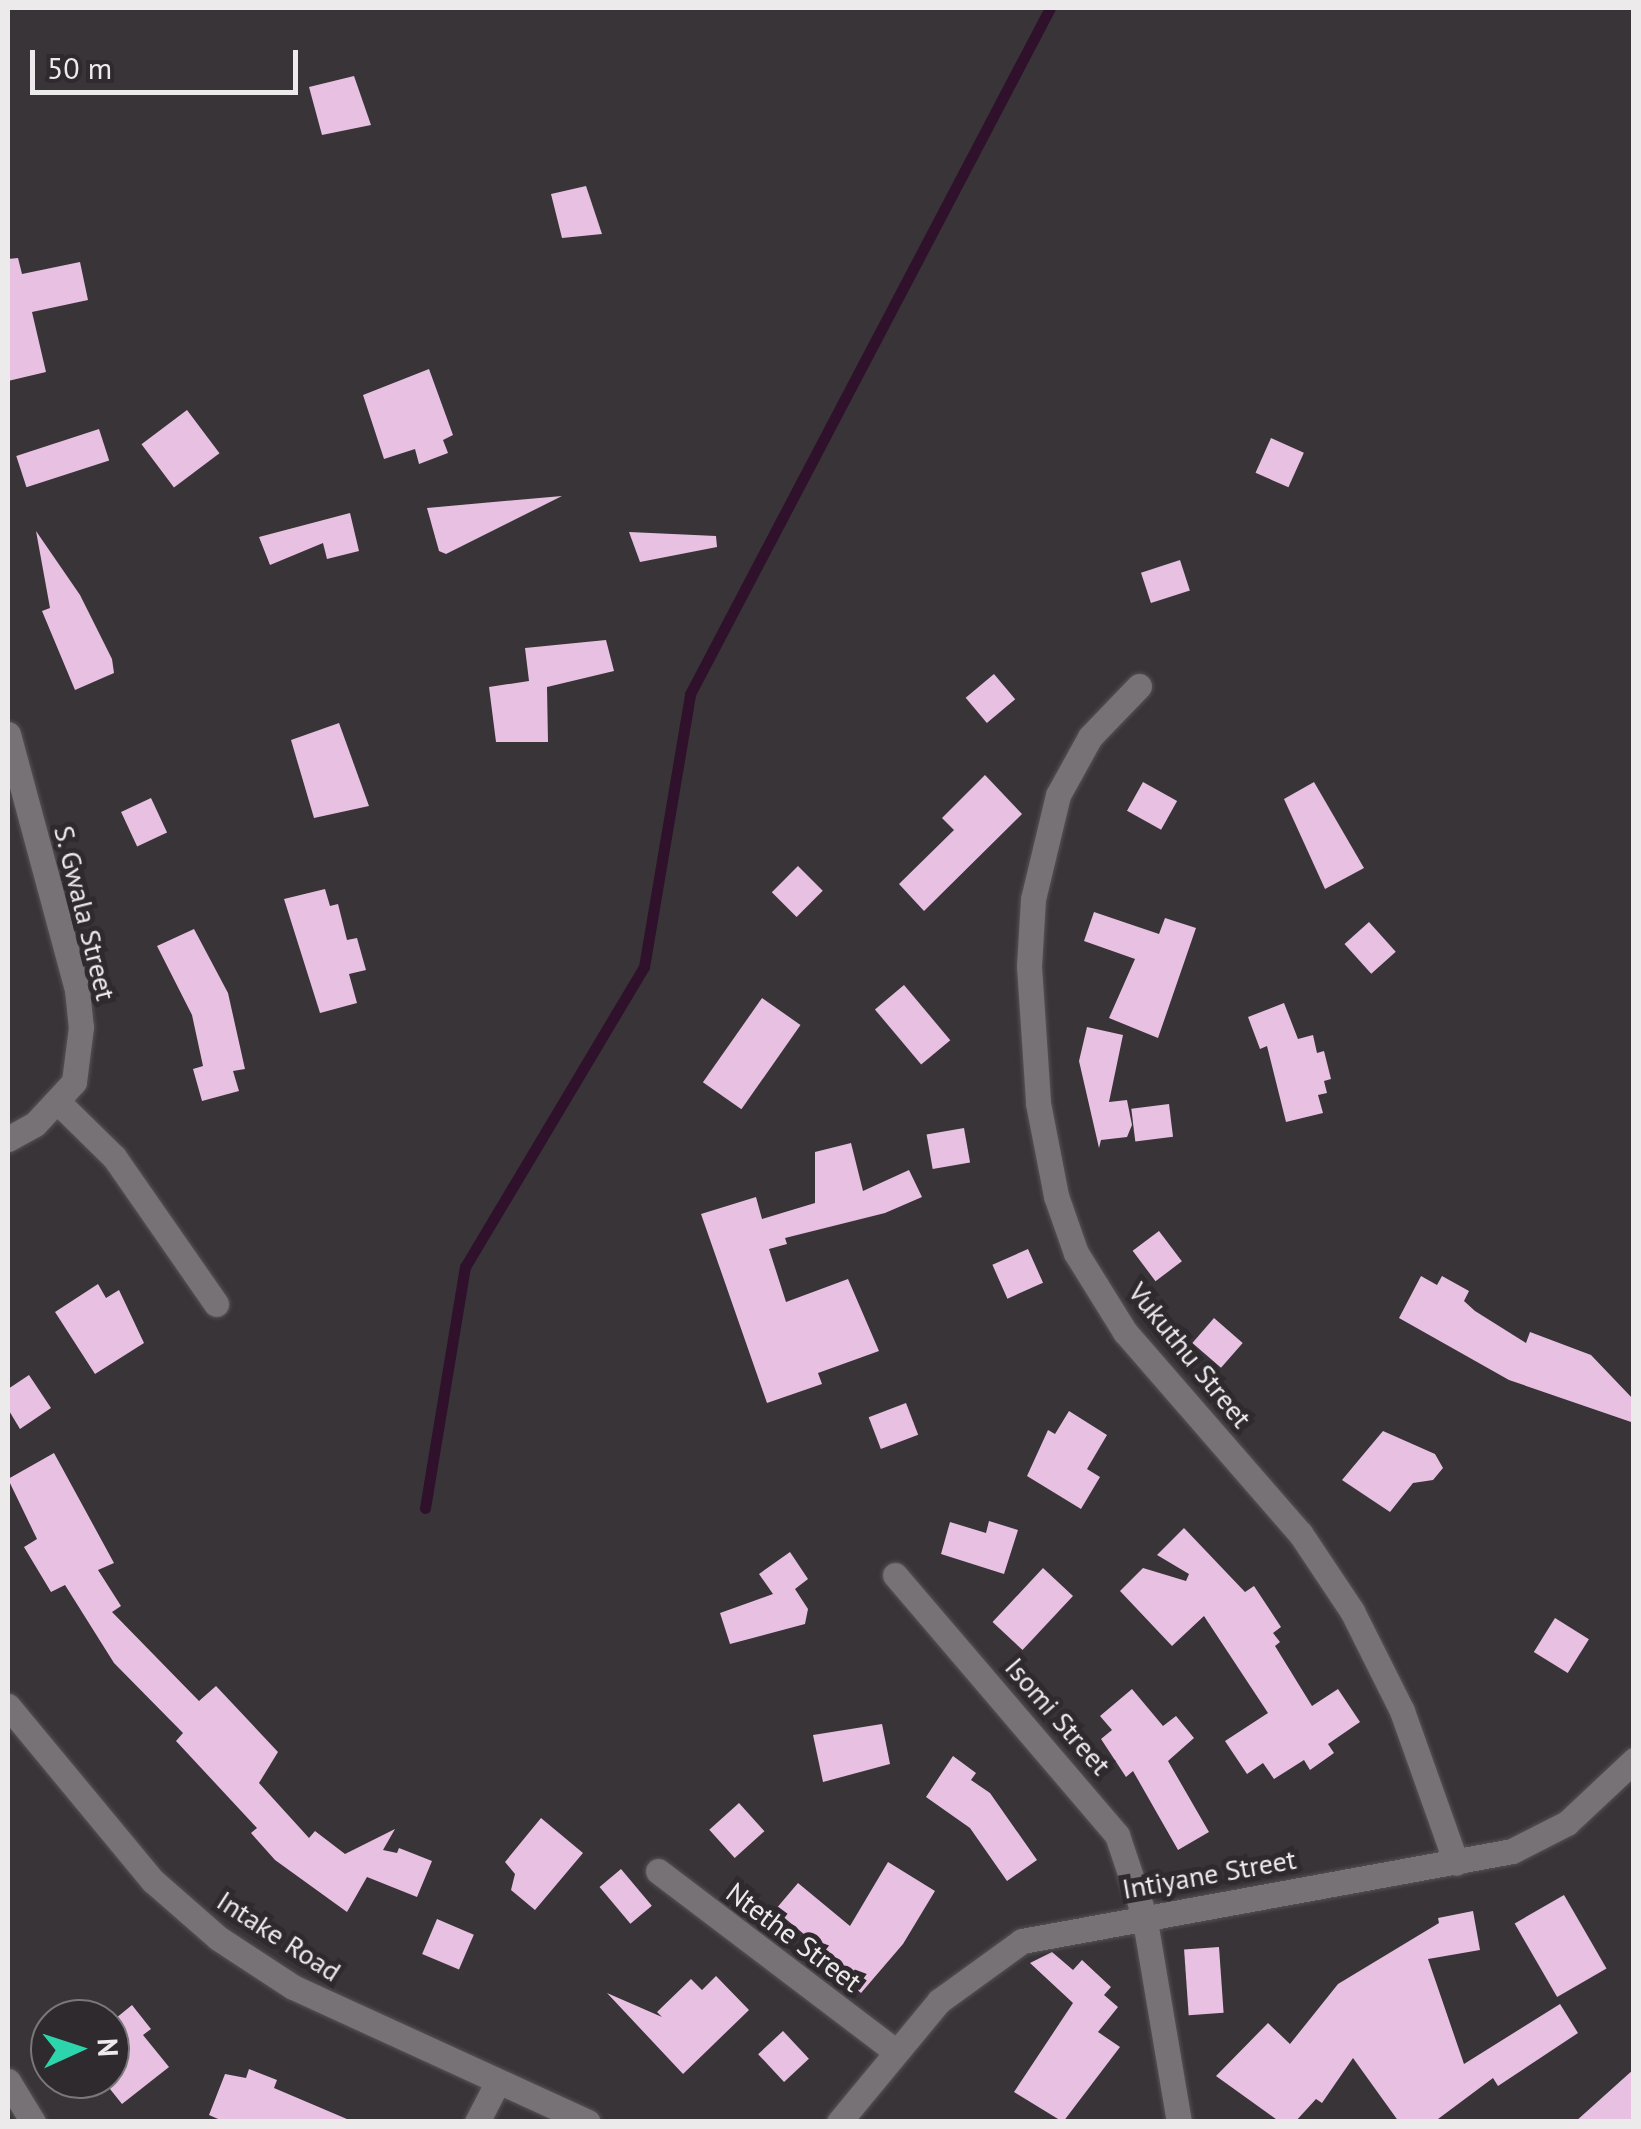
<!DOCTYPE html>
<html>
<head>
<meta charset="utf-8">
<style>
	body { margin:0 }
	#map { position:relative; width:1641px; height:2129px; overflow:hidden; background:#383438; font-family:"PT Sans",sans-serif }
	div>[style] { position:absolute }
	.stream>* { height:11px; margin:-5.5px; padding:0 5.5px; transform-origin:5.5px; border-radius:5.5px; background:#2f112b }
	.building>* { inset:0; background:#e8c0e1; transform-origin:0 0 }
	.roads { filter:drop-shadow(0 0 2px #555254) drop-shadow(0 0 2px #555254) }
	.minor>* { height:25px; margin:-12.5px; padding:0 12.5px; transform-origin:12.5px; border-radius:12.5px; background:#777276 }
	span { translate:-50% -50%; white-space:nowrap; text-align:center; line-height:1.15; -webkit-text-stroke:10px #2e2a2e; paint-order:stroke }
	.street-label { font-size:28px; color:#edeaec }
	.frame { position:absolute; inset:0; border:10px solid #edeaec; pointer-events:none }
	.north { position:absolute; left:30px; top:1999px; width:100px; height:100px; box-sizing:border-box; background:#2e2a2e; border:2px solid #7a777a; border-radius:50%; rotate:87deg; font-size:28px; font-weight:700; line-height:40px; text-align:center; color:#edeaec }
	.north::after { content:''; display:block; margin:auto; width:35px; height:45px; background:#2cd5ab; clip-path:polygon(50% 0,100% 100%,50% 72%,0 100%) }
	.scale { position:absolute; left:30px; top:50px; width:268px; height:45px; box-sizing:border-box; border:5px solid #edeaec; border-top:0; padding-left:12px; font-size:30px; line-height:35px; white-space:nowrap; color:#edeaec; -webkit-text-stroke:8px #2e2a2e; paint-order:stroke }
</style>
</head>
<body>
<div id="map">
	<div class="stream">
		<i style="left:425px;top:1508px;width:244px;rotate:-80.6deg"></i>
		<i style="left:465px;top:1267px;width:349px;rotate:-59.2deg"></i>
		<i style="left:644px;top:967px;width:277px;rotate:-80.4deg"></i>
		<i style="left:690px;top:694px;width:775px;rotate:-62.31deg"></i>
	</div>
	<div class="building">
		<i style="clip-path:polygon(354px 76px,371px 125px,322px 135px,309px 87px)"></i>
		<i style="clip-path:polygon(586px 186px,602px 234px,562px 238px,551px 194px)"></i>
		<i style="clip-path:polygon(18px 258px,22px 274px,80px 262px,88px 300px,32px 312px,46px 372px,8px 381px,8px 259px)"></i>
		<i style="clip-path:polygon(429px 369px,453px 435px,443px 440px,448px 453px,419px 464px,415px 449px,384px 459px,363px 395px)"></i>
		<i style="left:187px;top:410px;width:54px;height:57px;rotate:53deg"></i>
		<i style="left:99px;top:429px;width:33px;height:87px;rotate:72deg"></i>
		<i style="left:1271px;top:438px;width:36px;height:38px;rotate:24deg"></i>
		<i style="clip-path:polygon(562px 496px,446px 554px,439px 551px,427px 508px)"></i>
		<i style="clip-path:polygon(350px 513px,359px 551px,327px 559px,323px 543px,270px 565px,259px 537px)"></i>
		<i style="clip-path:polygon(36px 531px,80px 595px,112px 659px,114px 673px,75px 690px,42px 611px,50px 608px)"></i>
		<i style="clip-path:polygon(629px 532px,716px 536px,717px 547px,640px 562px)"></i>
		<i style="left:1180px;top:560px;width:32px;height:41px;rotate:72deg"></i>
		<i style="clip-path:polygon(606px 640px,614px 671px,547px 687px,548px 742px,496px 742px,489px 687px,529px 681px,525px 648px)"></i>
		<i style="left:994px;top:674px;width:33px;height:37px;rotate:50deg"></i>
		<i style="clip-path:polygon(339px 723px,369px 806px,314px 818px,291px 740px)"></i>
		<i style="clip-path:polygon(985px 775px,1022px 814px,924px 911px,899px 884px,954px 830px,942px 818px)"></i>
		<i style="left:1143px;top:782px;width:39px;height:33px;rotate:29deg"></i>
		<i style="clip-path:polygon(1314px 782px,1364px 868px,1325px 889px,1284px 799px)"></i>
		<i style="left:151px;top:798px;width:38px;height:33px;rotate:65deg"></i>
		<i style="left:798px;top:866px;width:35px;height:37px;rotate:45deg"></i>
		<i style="clip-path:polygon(325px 889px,330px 906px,338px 904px,347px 940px,357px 938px,366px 970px,349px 974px,357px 1003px,320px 1013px,284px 899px)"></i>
		<i style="clip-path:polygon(1094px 912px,1159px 934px,1165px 918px,1196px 928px,1158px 1038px,1109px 1018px,1135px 959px,1084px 941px)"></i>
		<i style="left:1369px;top:922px;width:40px;height:33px;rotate:48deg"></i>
		<i style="clip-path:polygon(194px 929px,228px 993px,245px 1069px,233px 1071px,239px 1091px,202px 1101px,193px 1069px,203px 1066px,192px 1015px,157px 946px)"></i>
		<i style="left:904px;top:985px;width:72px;height:38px;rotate:50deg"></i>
		<i style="left:762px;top:998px;width:47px;height:103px;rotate:35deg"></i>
		<i style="clip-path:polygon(1284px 1003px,1298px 1039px,1313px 1035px,1317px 1053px,1324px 1051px,1331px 1079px,1324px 1081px,1327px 1093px,1318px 1095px,1323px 1113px,1286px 1122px,1267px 1046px,1260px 1049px,1248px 1017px)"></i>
		<i style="clip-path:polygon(1087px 1027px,1123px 1035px,1109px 1102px,1127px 1100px,1132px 1125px,1127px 1137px,1101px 1140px,1099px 1148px,1079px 1061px)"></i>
		<i style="left:1169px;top:1104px;width:33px;height:38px;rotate:83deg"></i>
		<i style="left:964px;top:1128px;width:35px;height:38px;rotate:80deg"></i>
		<i style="clip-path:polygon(851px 1143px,863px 1191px,909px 1170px,922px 1197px,885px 1213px,785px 1238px,787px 1244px,769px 1249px,786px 1302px,848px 1279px,879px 1351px,818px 1373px,822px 1384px,767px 1403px,701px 1214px,756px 1197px,762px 1219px,815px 1203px,815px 1152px)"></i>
		<i style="left:1159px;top:1231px;width:38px;height:33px;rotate:53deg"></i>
		<i style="left:1028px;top:1249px;width:37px;height:39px;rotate:66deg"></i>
		<i style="clip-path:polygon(1421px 1276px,1437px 1285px,1442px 1276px,1469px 1291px,1464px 1301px,1475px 1311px,1526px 1343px,1530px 1332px,1591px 1355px,1634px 1400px,1634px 1423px,1509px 1380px,1399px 1318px)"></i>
		<i style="clip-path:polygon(98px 1284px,106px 1298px,119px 1290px,144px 1343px,95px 1374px,55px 1312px)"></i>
		<i style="left:1214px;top:1318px;width:38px;height:33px;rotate:41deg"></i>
		<i style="clip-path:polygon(29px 1375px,51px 1408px,20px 1429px,8px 1409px,8px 1389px)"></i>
		<i style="left:906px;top:1403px;width:34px;height:40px;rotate:69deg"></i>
		<i style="clip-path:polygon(1069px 1411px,1107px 1435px,1087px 1469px,1100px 1477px,1081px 1509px,1027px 1476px,1048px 1430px,1055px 1434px)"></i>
		<i style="clip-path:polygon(1383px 1431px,1435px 1454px,1443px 1468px,1433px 1480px,1413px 1483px,1390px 1512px,1342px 1480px)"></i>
		<i style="clip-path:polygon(54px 1453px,114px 1563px,98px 1570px,121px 1606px,112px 1612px,199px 1701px,216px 1686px,278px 1752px,259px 1783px,309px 1838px,315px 1831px,345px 1854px,395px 1829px,383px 1850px,397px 1853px,399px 1848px,432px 1861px,417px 1897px,367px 1877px,347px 1912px,275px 1860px,251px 1833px,257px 1828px,176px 1741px,183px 1733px,114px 1663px,65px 1585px,51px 1592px,24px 1547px,37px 1539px,8px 1479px)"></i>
		<i style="clip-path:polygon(989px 1521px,1018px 1530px,1004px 1574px,941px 1554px,950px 1522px,986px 1533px)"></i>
		<i style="clip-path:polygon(1184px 1528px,1245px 1592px,1254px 1586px,1281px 1627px,1273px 1633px,1280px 1642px,1275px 1646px,1312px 1706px,1338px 1689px,1360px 1722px,1328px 1744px,1334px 1753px,1310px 1770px,1304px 1760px,1274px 1779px,1263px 1763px,1247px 1774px,1225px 1741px,1268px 1713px,1204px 1616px,1172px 1646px,1120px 1591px,1143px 1568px,1186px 1581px,1189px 1574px,1157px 1555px)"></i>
		<i style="clip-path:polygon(790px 1552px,808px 1579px,795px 1589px,808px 1609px,805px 1624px,730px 1644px,720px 1613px,773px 1594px,759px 1574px)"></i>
		<i style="left:1043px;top:1568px;width:41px;height:74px;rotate:43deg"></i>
		<i style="left:1555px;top:1618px;width:40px;height:40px;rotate:32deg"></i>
		<i style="clip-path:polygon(1132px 1689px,1163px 1726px,1176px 1716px,1194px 1738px,1168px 1761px,1209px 1832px,1178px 1850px,1133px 1771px,1126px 1777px,1101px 1739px,1112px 1730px,1100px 1716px)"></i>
		<i style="clip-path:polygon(882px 1724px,890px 1764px,823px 1782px,813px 1735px)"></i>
		<i style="clip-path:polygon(953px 1756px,976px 1773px,971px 1780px,990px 1793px,1037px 1860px,1007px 1881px,970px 1828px,926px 1797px)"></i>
		<i style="left:739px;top:1803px;width:38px;height:40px;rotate:48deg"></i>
		<i style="clip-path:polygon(541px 1818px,583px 1853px,535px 1910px,511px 1890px,515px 1874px,505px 1862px)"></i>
		<i style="clip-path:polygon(888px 1862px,935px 1891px,903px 1944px,861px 1993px,835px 1971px,841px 1965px,775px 1910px,798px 1883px,850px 1926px)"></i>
		<i style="left:621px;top:1869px;width:48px;height:28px;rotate:50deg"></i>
		<i style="left:1564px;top:1895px;width:85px;height:57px;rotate:60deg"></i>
		<i style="clip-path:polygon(1473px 1911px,1480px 1950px,1428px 1959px,1464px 2064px,1560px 2004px,1578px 2033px,1498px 2086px,1493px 2078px,1434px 2122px,1399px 2122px,1353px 2058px,1322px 2103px,1316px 2099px,1295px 2122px,1280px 2122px,1216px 2076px,1268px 2023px,1290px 2044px,1338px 1984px,1439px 1923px,1438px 1918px)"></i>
		<i style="left:437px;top:1919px;width:40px;height:38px;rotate:23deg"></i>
		<i style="left:1219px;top:1947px;width:66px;height:35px;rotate:86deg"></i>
		<i style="clip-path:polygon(1052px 1952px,1073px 1970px,1082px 1960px,1111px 1987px,1104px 1995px,1118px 2007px,1098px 2032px,1120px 2047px,1063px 2122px,1014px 2092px,1073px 2003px,1030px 1963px)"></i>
		<i style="clip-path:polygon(716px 1976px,749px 2010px,683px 2074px,607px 1993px,662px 2017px,657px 2012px,691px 1979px,702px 1990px)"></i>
		<i style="clip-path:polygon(132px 2005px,151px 2029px,143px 2035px,169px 2067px,122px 2104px,110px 2089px,110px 2023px)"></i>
		<i style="left:783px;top:2031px;width:38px;height:34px;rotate:47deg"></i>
		<i style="clip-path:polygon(249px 2069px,277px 2080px,274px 2088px,354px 2122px,225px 2122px,209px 2115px,225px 2074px,246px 2078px)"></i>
		<i style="clip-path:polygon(1634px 2069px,1634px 2122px,1575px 2122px)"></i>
	</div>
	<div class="roads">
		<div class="minor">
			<i style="left:1139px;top:686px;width:71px;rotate:133.9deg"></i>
			<i style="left:1090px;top:737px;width:66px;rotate:118.9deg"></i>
			<i style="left:1058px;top:795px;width:107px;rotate:103.5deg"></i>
			<i style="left:1033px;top:899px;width:67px;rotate:93.4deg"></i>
			<i style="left:1029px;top:966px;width:137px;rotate:86.2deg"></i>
			<i style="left:1038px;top:1103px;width:95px;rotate:79deg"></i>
			<i style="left:1056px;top:1196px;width:60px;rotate:70.7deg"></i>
			<i style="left:1076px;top:1253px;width:93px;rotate:58.2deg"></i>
			<i style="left:1125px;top:1332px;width:267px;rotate:49deg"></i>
			<i style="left:1300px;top:1533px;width:94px;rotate:56.3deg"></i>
			<i style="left:1352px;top:1611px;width:112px;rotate:63.4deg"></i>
			<i style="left:1402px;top:1711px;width:161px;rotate:70.4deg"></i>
			<i style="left:8px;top:734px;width:265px;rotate:74.9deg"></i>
			<i style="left:77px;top:990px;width:37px;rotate:84deg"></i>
			<i style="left:81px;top:1027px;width:55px;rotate:97.3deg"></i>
			<i style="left:74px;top:1082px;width:57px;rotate:132.9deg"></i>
			<i style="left:35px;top:1124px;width:31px;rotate:151deg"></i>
			<i style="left:59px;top:1103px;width:77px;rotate:44.5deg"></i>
			<i style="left:114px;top:1157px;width:179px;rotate:55.2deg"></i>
			<i style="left:895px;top:1575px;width:342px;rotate:49.5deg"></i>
			<i style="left:1117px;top:1835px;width:84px;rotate:71.4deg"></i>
			<i style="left:1144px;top:1915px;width:210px;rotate:80.4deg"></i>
			<i style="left:8px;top:1706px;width:227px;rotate:50.4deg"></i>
			<i style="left:153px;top:1881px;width:86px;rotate:41.2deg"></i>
			<i style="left:218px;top:1938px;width:90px;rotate:33.2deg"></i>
			<i style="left:293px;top:1987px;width:324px;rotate:24.6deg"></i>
			<i style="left:658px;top:1871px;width:296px;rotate:37.2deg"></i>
			<i style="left:8px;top:2081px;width:48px;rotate:58.6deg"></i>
			<i style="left:477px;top:2122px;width:42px;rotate:-62.8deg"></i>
			<i style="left:839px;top:2122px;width:157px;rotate:-50.4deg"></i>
			<i style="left:939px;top:2001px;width:102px;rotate:-35.9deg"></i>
			<i style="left:1022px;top:1941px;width:498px;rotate:-10.4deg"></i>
			<i style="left:1512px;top:1851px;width:62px;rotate:-27deg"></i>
			<i style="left:1567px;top:1823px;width:92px;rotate:-43.2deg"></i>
		</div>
	</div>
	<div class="street-label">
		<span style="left:85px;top:913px;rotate:76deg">S. Gwala Street</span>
		<span style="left:1190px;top:1355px;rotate:51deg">Vukuthu Street</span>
		<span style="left:1058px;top:1716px;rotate:49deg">Isomi Street</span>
		<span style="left:1209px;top:1874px;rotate:-10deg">Intiyane Street</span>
		<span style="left:279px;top:1936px;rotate:33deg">Intake Road</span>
		<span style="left:794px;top:1937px;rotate:37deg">Ntethe Street</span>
	</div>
	<div class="frame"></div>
	<div class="north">N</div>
	<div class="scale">50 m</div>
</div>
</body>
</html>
